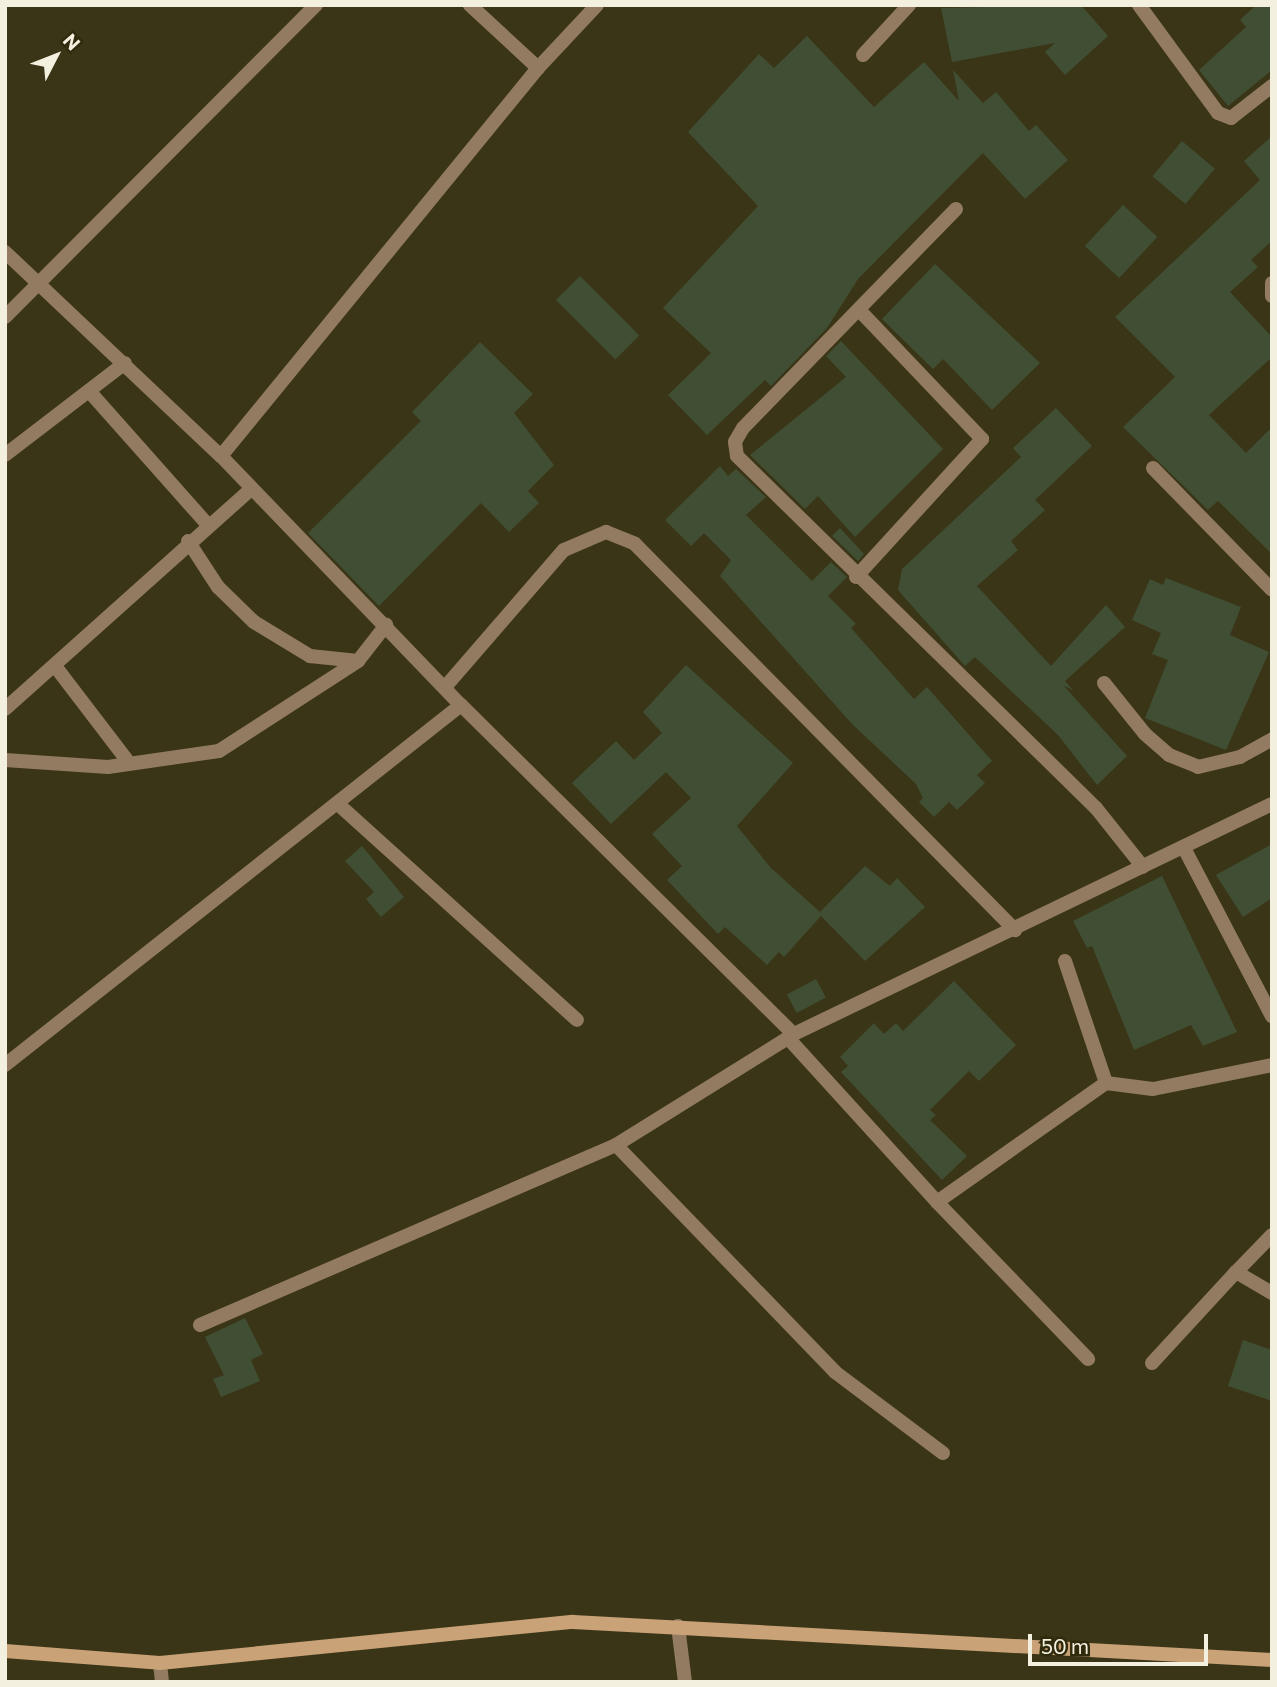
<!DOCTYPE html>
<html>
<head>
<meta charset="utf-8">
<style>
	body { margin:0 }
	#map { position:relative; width:1277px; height:1687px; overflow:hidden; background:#3a3517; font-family:Commissioner,sans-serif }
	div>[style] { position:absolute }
	.building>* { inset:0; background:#404e33; transform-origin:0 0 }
	.lane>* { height:14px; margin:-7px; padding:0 7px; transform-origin:7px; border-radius:7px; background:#937b61 }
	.street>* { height:14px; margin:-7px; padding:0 7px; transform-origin:7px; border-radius:7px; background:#937b61 }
	.secondary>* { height:14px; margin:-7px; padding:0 7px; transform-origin:7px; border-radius:7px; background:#c9a277 }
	span { translate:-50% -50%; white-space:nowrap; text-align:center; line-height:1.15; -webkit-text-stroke:5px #302b0d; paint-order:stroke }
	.frame { position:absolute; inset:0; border:7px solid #f3f0df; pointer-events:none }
	.north { position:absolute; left:21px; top:21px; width:70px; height:70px; -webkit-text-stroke:5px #302b0d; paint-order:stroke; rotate:48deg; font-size:19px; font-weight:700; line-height:28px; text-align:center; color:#f3f0df }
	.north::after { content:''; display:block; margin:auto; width:24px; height:32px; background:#f3f0df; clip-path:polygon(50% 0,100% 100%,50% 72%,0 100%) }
	.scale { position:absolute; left:1028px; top:1634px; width:180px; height:32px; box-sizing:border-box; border:4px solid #f3f0df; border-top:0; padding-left:9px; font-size:21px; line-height:24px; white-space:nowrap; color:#f3f0df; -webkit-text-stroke:5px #302b0d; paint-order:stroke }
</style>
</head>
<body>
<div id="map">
	<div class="building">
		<i style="clip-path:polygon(1081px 5px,1108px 36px,1065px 75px,1045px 52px,1055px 43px,952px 62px,941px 8px)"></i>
		<i style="clip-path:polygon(1256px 5px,1272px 5px,1272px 70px,1228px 106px,1199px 70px,1246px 27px,1240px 20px)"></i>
		<i style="clip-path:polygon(807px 36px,874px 107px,924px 62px,959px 101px,953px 70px,983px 103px,996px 92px,1029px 131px,1036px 125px,1068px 160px,1025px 199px,983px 153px,858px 279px,827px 328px,771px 386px,765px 380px,707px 435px,668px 395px,711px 353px,663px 308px,758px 206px,688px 132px,759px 54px,774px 68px)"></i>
		<i style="clip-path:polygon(1272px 136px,1272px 241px,1251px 260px,1258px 267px,1230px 292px,1272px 337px,1272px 357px,1209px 415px,1246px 453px,1272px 427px,1272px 554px,1218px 501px,1208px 510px,1123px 427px,1175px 377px,1115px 317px,1260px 180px,1244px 161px)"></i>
		<i style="left:1182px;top:141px;width:43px;height:46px;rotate:40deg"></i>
		<i style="left:1123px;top:205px;width:47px;height:56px;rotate:43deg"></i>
		<i style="clip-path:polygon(935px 264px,1040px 363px,992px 410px,943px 359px,933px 369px,882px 319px)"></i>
		<i style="left:580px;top:276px;width:84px;height:34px;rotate:45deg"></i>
		<i style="clip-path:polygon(841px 341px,943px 449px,855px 537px,818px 496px,805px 509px,750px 455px,846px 377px,826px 356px)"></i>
		<i style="clip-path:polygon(480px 342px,533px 394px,514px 413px,554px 465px,528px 491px,539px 503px,509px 532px,481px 503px,379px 606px,308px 533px,421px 421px,412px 412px)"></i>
		<i style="clip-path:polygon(1056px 408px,1092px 446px,1035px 500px,1045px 510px,1011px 541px,1018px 550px,977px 586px,1051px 666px,1106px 605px,1125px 627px,1065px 681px,1073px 690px,1064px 686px,1127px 756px,1097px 785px,1058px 735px,975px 657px,965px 666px,898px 590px,902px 569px,1021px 457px,1013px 448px)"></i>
		<i style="clip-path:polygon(720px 466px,728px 476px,736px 469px,766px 497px,746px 515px,812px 581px,831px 562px,847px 577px,828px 596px,856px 624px,851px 628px,914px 699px,927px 687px,992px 761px,977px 775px,985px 783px,957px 810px,949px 802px,934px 817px,919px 802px,923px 798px,916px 784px,852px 724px,720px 576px,731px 560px,704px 533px,691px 546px,665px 520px)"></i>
		<i style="clip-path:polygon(840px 528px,864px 554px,858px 561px,832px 536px)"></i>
		<i style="clip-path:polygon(1166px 578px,1241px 607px,1230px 635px,1269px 652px,1226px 750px,1145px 718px,1168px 660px,1152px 654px,1161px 633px,1132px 620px,1150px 579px,1163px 585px)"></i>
		<i style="clip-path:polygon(686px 665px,793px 763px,737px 826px,771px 868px,820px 912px,865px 866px,890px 886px,897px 878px,925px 907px,865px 961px,821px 916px,784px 957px,779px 952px,767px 965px,725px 927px,718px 934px,667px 880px,682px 866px,652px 834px,691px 798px,666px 772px,611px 824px,572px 783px,616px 741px,634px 760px,662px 733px,643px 712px)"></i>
		<i style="clip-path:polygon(1272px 844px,1272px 898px,1243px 917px,1216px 875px)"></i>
		<i style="clip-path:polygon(362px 846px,404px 897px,381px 917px,366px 899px,374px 892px,345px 861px)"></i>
		<i style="clip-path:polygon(1162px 876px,1237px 1032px,1203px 1046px,1191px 1025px,1134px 1050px,1092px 946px,1087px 948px,1073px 921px)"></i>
		<i style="left:816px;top:979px;width:21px;height:33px;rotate:62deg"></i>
		<i style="clip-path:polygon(954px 981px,1016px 1045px,979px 1081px,969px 1071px,930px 1110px,936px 1115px,930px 1120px,967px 1156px,942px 1180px,841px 1072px,848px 1066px,840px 1057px,874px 1023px,884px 1034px,896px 1023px,903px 1031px)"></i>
		<i style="clip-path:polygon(245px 1318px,263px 1354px,251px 1360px,260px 1381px,221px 1397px,213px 1379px,224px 1375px,205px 1337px)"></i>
		<i style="clip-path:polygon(1243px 1340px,1272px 1350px,1272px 1401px,1228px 1386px)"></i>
	</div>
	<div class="lane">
		<i style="left:89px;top:391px;width:178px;rotate:48.4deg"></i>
		<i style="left:188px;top:541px;width:55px;rotate:56.9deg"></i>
		<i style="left:218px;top:587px;width:50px;rotate:44.2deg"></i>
		<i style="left:254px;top:622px;width:66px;rotate:31.3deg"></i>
		<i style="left:310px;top:656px;width:48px;rotate:5.9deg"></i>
		<i style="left:55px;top:666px;width:123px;rotate:52.6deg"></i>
		<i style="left:1104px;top:683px;width:65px;rotate:51.2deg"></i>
		<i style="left:1145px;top:734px;width:32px;rotate:41deg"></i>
		<i style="left:1169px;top:755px;width:31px;rotate:22deg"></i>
		<i style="left:1198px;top:767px;width:43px;rotate:-13.4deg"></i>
		<i style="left:1240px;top:757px;width:37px;rotate:-29deg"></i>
		<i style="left:5px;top:760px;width:103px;rotate:3.9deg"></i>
		<i style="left:108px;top:767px;width:112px;rotate:-8.2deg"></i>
		<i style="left:219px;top:751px;width:166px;rotate:-32.9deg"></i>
		<i style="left:358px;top:661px;width:46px;rotate:-52.1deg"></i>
		<i style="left:678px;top:1626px;width:56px;rotate:82.9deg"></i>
		<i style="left:160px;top:1663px;width:19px;rotate:84deg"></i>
	</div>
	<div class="street">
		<i style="left:1139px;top:5px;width:134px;rotate:53.8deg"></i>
		<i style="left:1218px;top:113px;width:14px;rotate:21deg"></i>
		<i style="left:1231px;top:118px;width:52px;rotate:-38deg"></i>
		<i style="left:863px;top:55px;width:68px;rotate:-47.4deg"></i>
		<i style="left:538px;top:68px;width:86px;rotate:-46.9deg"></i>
		<i style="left:956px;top:209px;width:305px;rotate:134.2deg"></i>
		<i style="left:743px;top:428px;width:16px;rotate:120deg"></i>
		<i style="left:735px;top:442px;width:14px;rotate:82deg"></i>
		<i style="left:737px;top:456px;width:503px;rotate:44.44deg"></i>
		<i style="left:1096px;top:808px;width:75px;rotate:51.5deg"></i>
		<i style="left:5px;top:252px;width:297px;rotate:43.4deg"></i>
		<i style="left:221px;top:456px;width:346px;rotate:46.1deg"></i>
		<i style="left:461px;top:705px;width:468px;rotate:44.7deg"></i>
		<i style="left:1272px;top:283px;width:13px;rotate:90deg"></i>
		<i style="left:5px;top:317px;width:441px;rotate:-45.1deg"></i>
		<i style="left:5px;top:455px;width:151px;rotate:-37.5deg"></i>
		<i style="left:221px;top:456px;width:501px;rotate:-50.75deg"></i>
		<i style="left:538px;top:68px;width:93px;rotate:-137.2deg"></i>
		<i style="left:1153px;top:468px;width:170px;rotate:45.7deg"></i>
		<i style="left:856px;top:577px;width:187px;rotate:-47.6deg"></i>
		<i style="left:982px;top:439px;width:178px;rotate:-133.6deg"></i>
		<i style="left:446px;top:686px;width:180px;rotate:-49.1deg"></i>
		<i style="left:564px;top:550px;width:46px;rotate:-23.2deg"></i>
		<i style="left:606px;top:532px;width:31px;rotate:22deg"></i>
		<i style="left:635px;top:544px;width:542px;rotate:45.45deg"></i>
		<i style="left:5px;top:709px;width:331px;rotate:-41.8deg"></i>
		<i style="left:338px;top:804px;width:322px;rotate:42.1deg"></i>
		<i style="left:1184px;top:848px;width:190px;rotate:62.4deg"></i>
		<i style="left:1065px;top:961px;width:129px;rotate:71.4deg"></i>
		<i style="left:788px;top:1038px;width:222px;rotate:47.7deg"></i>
		<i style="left:937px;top:1202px;width:207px;rotate:-35.2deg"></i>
		<i style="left:1106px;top:1083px;width:47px;rotate:7.3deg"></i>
		<i style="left:1153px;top:1089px;width:121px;rotate:-11.4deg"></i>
		<i style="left:5px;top:1065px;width:581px;rotate:-38.29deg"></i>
		<i style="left:616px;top:1145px;width:315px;rotate:46deg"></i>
		<i style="left:835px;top:1372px;width:135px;rotate:36.9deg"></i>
		<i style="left:937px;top:1202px;width:218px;rotate:46.1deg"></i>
		<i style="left:1272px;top:1235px;width:52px;rotate:134.2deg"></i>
		<i style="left:1236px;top:1272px;width:42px;rotate:30.3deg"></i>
		<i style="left:200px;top:1325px;width:453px;rotate:-23.4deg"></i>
		<i style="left:616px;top:1145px;width:210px;rotate:-31.9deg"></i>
		<i style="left:794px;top:1034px;width:530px;rotate:-25.7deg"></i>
		<i style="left:1152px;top:1363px;width:124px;rotate:-47.3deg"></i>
	</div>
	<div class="secondary">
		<i style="left:5px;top:1651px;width:155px;rotate:4.4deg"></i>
		<i style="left:160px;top:1663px;width:415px;rotate:-5.7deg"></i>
		<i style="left:573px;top:1622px;width:700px;rotate:3.11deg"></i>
	</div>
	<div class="frame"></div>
	<div class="north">N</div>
	<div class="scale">50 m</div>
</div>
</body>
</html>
